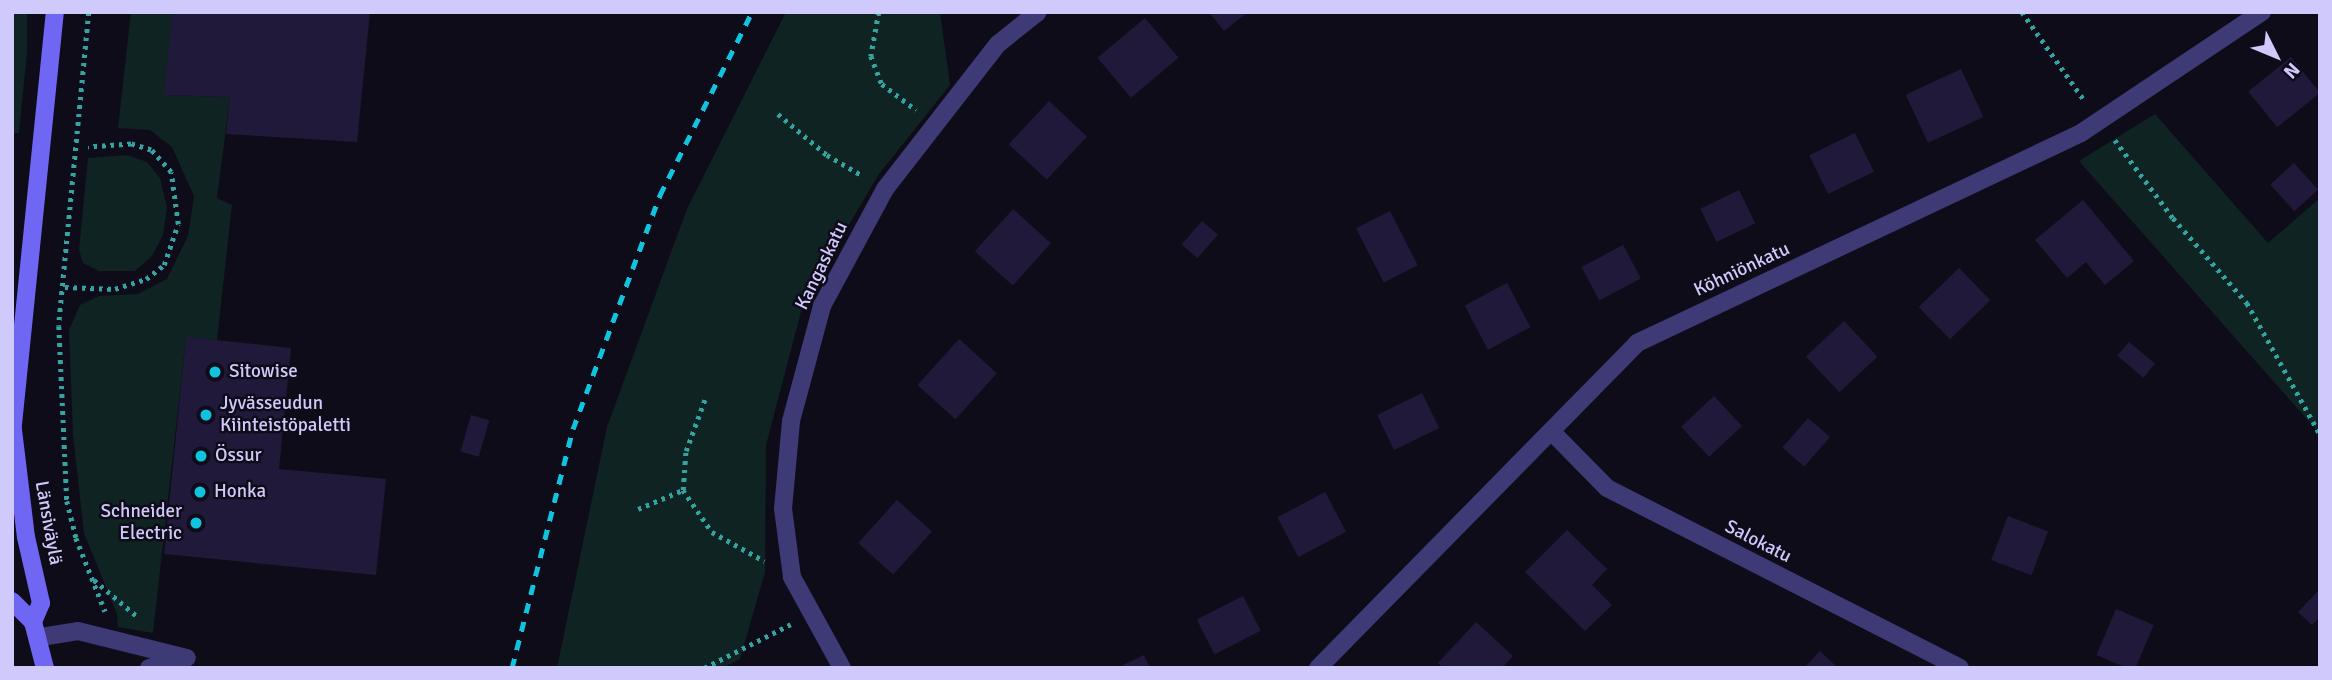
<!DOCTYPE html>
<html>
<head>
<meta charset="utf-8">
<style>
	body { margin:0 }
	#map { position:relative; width:2332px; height:680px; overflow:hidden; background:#0f0c1a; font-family:Signika,sans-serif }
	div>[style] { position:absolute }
	.green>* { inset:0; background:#0f2323 }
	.building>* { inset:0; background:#211939; transform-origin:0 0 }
	.path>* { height:4.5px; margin-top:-2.25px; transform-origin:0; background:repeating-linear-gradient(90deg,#35a3a1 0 3.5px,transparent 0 8.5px) }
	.minor>* { height:18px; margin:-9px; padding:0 9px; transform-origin:9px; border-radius:9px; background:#3e3a76 }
	.secondary>* { height:18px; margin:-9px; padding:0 9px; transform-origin:9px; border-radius:9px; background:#6f67f4 }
	.rail>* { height:5px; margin-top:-2.5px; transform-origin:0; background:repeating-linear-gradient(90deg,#10c3df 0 10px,transparent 0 19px) }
	.dots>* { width:19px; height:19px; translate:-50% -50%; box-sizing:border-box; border:4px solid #0f0c1a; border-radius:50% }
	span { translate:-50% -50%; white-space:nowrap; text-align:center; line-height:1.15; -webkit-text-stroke:5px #0f0c1a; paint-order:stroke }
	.street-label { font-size:19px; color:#d0c9fb }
	.poi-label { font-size:19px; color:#d0c9fb }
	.left { translate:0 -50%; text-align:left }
	.right { translate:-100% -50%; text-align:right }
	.frame { position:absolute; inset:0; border:14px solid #d0c9fb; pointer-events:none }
	.north { position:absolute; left:2241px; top:21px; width:70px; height:70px; -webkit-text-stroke:5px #0f0c1a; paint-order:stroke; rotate:133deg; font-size:19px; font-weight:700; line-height:28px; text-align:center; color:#d0c9fb }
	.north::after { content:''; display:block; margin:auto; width:24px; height:32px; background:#d0c9fb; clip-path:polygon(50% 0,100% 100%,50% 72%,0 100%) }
</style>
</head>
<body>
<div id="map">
	<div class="green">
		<i style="clip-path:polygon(12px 12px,27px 12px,27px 52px,19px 133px,12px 133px)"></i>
		<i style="clip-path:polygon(131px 12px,172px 12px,165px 95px,230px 97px,217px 198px,232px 205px,217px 340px,186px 338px,153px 633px,118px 627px,117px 614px,84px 533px,73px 435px,69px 330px,80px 305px,99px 296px,138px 294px,167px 279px,188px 236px,194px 196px,172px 147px,150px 130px,118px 128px)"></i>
		<i style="clip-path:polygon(786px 12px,940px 12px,950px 85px,879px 174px,804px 300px,766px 445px,765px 572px,740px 659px,722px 668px,557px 668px,607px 427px,687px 209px)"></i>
		<i style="clip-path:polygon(2155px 114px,2268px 243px,2320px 198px,2320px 434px,2079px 161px)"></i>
		<i style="clip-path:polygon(127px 155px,147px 162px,160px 178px,167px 207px,163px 235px,152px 256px,135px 271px,99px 271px,83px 263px,79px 250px,88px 158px)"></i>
	</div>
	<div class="building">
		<i style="clip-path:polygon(172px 12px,370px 12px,357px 142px,226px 134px,230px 97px,164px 95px)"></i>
		<i style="clip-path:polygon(1209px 12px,1248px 12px,1224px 31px)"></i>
		<i style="left:1145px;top:18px;width:52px;height:62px;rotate:50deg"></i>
		<i style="left:2291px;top:57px;width:46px;height:55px;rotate:51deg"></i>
		<i style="left:1961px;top:69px;width:53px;height:61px;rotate:65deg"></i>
		<i style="left:1049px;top:101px;width:52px;height:59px;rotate:43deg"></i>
		<i style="left:1855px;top:133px;width:43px;height:51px;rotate:64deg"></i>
		<i style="left:2294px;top:163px;width:36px;height:32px;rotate:48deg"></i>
		<i style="left:1739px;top:190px;width:37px;height:43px;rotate:64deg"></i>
		<i style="clip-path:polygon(2083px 200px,2134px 261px,2105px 285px,2086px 262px,2067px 278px,2035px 240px)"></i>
		<i style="left:1013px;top:209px;width:51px;height:57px;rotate:42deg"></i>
		<i style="left:1390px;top:211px;width:61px;height:38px;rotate:63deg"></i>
		<i style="left:1202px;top:221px;width:21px;height:31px;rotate:41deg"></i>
		<i style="left:1623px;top:245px;width:38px;height:47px;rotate:62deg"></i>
		<i style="left:1959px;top:268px;width:45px;height:56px;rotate:46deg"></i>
		<i style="left:1507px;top:283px;width:50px;height:48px;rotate:62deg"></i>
		<i style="left:1844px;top:321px;width:49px;height:52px;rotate:47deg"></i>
		<i style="clip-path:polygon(186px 337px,291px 348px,279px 469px,386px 479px,376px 575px,164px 554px)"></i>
		<i style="left:959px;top:339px;width:51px;height:62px;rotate:42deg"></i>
		<i style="left:2129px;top:342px;width:34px;height:18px;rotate:40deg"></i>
		<i style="left:1422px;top:393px;width:39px;height:50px;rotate:64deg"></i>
		<i style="left:1714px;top:396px;width:41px;height:45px;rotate:47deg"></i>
		<i style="left:471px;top:415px;width:19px;height:38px;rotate:16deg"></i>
		<i style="left:1808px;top:418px;width:29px;height:39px;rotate:41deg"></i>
		<i style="left:1325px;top:492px;width:45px;height:54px;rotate:62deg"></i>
		<i style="left:897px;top:500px;width:47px;height:58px;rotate:42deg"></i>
		<i style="left:2008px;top:516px;width:43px;height:47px;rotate:21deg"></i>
		<i style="clip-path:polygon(1567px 530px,1607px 569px,1592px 585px,1612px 605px,1585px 631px,1525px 572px)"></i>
		<i style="clip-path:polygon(2320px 589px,2320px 617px,2312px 625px,2298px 612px)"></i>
		<i style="left:1243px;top:596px;width:39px;height:52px;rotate:63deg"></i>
		<i style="left:2116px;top:609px;width:41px;height:50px;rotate:23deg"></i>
		<i style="clip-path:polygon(1476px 622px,1513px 656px,1502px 668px,1443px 668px,1438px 663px)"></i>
		<i style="clip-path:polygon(1820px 651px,1838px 668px,1804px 668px)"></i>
		<i style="clip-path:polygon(1144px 655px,1150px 668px,1117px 668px)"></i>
	</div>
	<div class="path">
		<i style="left:89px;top:12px;width:315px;rotate:95.5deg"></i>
		<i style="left:59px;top:326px;width:175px;rotate:87.4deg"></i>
		<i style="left:67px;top:501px;width:38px;rotate:76deg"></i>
		<i style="left:76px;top:538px;width:79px;rotate:68.3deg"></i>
		<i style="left:879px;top:12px;width:45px;rotate:100.3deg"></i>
		<i style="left:871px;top:56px;width:30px;rotate:69deg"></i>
		<i style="left:882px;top:84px;width:43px;rotate:37.4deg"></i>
		<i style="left:2022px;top:12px;width:108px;rotate:54.8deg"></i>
		<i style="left:778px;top:114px;width:64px;rotate:39.9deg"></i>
		<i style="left:827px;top:155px;width:42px;rotate:30.3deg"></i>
		<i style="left:2115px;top:140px;width:97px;rotate:53.4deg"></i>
		<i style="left:2173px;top:218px;width:113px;rotate:49deg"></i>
		<i style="left:2247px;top:303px;width:150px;rotate:60.9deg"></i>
		<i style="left:65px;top:287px;width:50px;rotate:2.3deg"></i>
		<i style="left:115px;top:289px;width:33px;rotate:-18deg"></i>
		<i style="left:146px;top:279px;width:23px;rotate:-38deg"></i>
		<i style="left:164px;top:265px;width:43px;rotate:-71.1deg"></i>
		<i style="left:178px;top:224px;width:52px;rotate:-97.7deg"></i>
		<i style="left:171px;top:172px;width:30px;rotate:-132deg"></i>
		<i style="left:151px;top:150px;width:21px;rotate:-163deg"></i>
		<i style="left:131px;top:144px;width:43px;rotate:176deg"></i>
		<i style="left:683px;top:490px;width:51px;rotate:55.4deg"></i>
		<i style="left:712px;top:532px;width:60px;rotate:29.1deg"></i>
		<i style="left:638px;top:509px;width:49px;rotate:-22.9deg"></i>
		<i style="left:683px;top:490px;width:39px;rotate:-86deg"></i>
		<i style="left:686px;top:451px;width:55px;rotate:-69.9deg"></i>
		<i style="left:94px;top:580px;width:57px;rotate:40.1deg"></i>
		<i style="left:704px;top:668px;width:97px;rotate:-26.8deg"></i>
	</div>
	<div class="minor">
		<i style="left:1552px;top:432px;width:78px;rotate:45.5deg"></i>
		<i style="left:1607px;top:488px;width:396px;rotate:27deg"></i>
		<i style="left:41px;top:637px;width:37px;rotate:-9deg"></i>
		<i style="left:78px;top:631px;width:112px;rotate:13.9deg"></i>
		<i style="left:149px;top:668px;width:36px;rotate:-14deg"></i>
		<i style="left:842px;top:668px;width:104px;rotate:-118.8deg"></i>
		<i style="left:792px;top:577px;width:69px;rotate:-97.5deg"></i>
		<i style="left:783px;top:509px;width:88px;rotate:-84.8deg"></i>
		<i style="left:791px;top:421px;width:119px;rotate:-74.9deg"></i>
		<i style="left:822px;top:306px;width:133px;rotate:-61.7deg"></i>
		<i style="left:885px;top:189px;width:184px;rotate:-52.1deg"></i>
		<i style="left:998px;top:44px;width:51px;rotate:-38.7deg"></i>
		<i style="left:1318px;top:668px;width:455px;rotate:-45.5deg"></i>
		<i style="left:1637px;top:343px;width:491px;rotate:-25.3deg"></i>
		<i style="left:2081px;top:133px;width:218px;rotate:-33.8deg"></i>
	</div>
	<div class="secondary">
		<i style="left:13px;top:430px;width:108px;rotate:83.1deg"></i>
		<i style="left:26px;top:537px;width:68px;rotate:77.2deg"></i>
		<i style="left:41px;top:603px;width:21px;rotate:113deg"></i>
		<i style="left:12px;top:434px;width:424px;rotate:-84.2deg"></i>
		<i style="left:12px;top:601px;width:30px;rotate:45deg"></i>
		<i style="left:33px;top:622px;width:48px;rotate:75.4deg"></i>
	</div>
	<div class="rail">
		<i style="left:512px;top:668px;width:247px;rotate:-75.7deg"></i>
		<i style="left:573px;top:429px;width:250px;rotate:-69.6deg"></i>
		<i style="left:660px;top:195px;width:205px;rotate:-63.3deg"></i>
	</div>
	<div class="dots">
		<i style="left:215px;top:372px;background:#10c3df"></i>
		<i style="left:206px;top:415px;background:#10c3df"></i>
		<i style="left:201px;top:456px;background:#10c3df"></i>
		<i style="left:200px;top:492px;background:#10c3df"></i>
		<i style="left:196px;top:523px;background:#10c3df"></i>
	</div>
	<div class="street-label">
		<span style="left:822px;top:266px;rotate:-64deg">Kangaskatu</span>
		<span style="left:1742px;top:270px;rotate:-25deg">Köhniönkatu</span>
		<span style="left:48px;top:523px;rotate:80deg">Länsiväylä</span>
		<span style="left:1758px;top:542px;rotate:27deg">Salokatu</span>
	</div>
	<div class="poi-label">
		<span class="left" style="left:229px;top:372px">Sitowise</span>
		<span class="left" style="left:220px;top:415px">Jyvässeudun<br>Kiinteistöpaletti</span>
		<span class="left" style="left:215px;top:456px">Össur</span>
		<span class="left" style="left:214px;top:492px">Honka</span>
		<span class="right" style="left:182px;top:523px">Schneider<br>Electric</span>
	</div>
	<div class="frame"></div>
	<div class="north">N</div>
</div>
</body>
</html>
